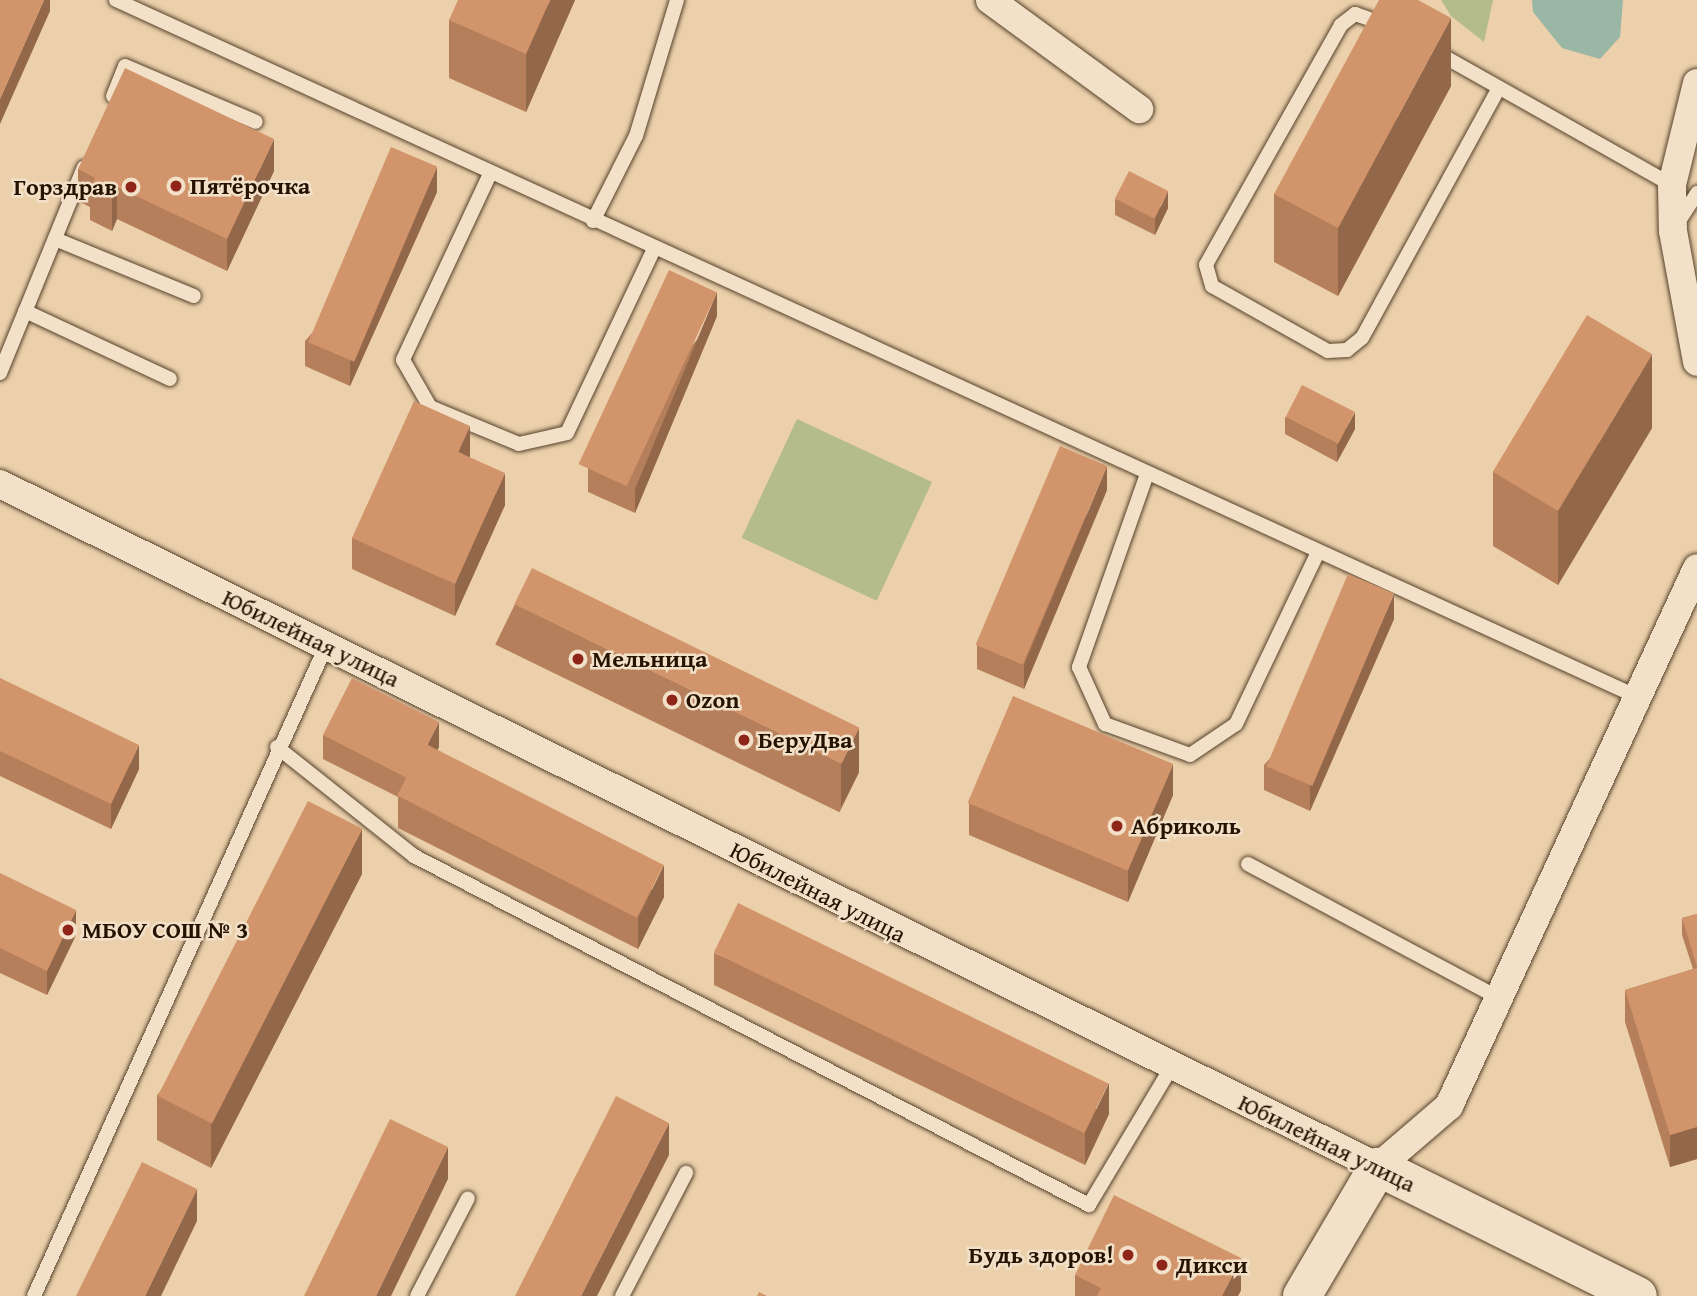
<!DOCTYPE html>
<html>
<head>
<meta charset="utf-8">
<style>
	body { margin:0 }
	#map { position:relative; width:1697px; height:1296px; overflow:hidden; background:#ebd0ab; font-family:"Gentium Book Plus",serif }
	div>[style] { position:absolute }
	.green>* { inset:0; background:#b4bc8c; transform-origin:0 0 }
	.water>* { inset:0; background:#99b7a4 }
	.roads { filter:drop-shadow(0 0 2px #56422b) drop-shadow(0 0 2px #56422b) }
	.lane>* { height:14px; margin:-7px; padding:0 7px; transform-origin:7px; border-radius:7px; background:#f2e0c8 }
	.street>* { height:28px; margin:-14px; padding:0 14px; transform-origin:14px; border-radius:14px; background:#f2e0c8 }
	.secondary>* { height:38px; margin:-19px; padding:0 19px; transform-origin:19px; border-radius:19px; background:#f2e0c8 }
	.wall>* { inset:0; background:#b57f5b; transform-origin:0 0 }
	.shaded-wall>* { inset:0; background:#93684a }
	.building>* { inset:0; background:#d2946a; transform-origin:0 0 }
	.dots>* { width:19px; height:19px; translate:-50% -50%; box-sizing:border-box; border:4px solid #f2e0c8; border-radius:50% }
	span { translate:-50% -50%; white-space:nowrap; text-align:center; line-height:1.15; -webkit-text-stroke:5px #f2e0c8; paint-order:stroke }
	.poi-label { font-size:24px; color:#251200; font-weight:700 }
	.left { translate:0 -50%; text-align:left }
	.right { translate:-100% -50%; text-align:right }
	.street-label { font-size:24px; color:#251200 }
</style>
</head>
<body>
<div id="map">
	<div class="green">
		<i style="clip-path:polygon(1441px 0,1493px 0,1484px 42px,1451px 16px)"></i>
		<i style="left:797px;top:419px;width:149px;height:131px;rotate:25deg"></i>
	</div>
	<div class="water">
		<i style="clip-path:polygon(1532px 0,1623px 0,1620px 37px,1600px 59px,1562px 48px,1533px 12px)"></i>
	</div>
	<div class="roads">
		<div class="lane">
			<i style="left:116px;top:0;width:1678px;rotate:24.61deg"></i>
			<i style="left:1387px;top:25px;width:34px;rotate:-161deg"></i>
			<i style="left:1355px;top:14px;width:18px;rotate:142deg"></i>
			<i style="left:1341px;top:25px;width:275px;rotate:119.4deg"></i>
			<i style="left:1206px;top:265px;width:22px;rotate:74deg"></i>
			<i style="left:1212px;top:286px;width:133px;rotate:29.3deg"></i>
			<i style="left:1328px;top:351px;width:19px;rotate:-3deg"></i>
			<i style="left:1347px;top:350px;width:19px;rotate:-39deg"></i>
			<i style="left:1362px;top:338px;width:285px;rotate:-61.3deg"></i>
			<i style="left:1436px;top:52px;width:271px;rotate:29.4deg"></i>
			<i style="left:113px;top:96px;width:32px;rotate:-68deg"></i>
			<i style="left:125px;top:66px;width:142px;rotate:23.1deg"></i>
			<i style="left:489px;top:176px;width:203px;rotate:115.1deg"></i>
			<i style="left:403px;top:360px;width:54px;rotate:60.1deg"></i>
			<i style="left:430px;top:407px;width:96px;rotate:22.6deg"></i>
			<i style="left:519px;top:444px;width:49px;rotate:-12.9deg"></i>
			<i style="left:567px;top:433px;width:204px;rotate:-64.7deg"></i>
			<i style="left:593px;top:221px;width:95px;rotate:-63.2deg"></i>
			<i style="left:636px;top:136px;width:142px;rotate:-73.2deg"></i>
			<i style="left:1677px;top:224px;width:37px;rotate:-57deg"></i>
			<i style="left:55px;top:239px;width:150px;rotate:22.3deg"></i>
			<i style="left:25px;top:311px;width:160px;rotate:25.1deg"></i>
			<i style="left:0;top:373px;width:222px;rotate:-67.8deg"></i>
			<i style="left:1147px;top:474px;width:205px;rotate:109.4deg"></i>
			<i style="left:1079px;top:667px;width:63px;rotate:65.5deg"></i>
			<i style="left:1105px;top:724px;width:90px;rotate:20deg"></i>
			<i style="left:1190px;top:755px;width:55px;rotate:-34deg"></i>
			<i style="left:1236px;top:724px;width:191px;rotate:-64.5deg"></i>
			<i style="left:277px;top:747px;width:175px;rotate:38.5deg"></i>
			<i style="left:414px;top:856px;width:760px;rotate:27.34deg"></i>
			<i style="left:1089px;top:1205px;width:160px;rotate:-59.1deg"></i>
			<i style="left:1248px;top:864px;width:287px;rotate:28.1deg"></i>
			<i style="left:34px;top:1296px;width:713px;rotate:-65.81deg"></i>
			<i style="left:417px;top:1296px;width:110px;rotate:-62.5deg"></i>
			<i style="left:622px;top:1296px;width:139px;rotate:-62.5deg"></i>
		</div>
		<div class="street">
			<i style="left:990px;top:0;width:185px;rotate:36.2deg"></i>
			<i style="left:1697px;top:83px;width:105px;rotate:103.8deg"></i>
			<i style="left:1672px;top:185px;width:46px;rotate:88.8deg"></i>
			<i style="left:1673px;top:231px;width:133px;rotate:79.6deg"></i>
			<i style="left:0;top:484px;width:1538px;rotate:26.37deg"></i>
			<i style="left:1378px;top:1167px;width:94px;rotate:-40.7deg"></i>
			<i style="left:1449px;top:1106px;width:592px;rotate:-65.25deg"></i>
		</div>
		<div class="secondary">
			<i style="left:1302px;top:1296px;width:150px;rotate:-59.5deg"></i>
			<i style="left:1378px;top:1167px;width:290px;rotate:26.4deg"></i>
		</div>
	</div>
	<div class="wall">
		<i style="clip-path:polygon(575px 0,526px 112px,449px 78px,449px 20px)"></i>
		<i style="clip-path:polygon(1451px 86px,1338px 296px,1274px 262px,1274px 194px)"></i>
		<i style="clip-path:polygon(78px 169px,274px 171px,227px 271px,117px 219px,112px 231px,90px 220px,90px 207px,78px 201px)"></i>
		<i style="clip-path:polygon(437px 192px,350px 386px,305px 366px,305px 341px)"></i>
		<i style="clip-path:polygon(1115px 199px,1168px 208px,1155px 235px,1115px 215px)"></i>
		<i style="clip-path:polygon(717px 316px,635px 513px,588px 492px,588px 468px)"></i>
		<i style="clip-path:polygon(1285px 417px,1355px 429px,1337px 462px,1285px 434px)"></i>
		<i style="clip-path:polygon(1652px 428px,1558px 585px,1493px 546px,1493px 472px)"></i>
		<i style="clip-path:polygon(470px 458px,505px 505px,455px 616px,352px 569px,352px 538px)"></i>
		<i style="clip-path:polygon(1107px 490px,1024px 689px,977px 669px,977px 645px)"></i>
		<i style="left:515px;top:604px;width:383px;height:45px;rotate:26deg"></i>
		<i style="clip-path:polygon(1394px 619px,1310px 811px,1264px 790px,1264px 765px)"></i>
		<i style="clip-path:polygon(0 678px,139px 769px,111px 829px,0 776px)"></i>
		<i style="clip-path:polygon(323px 735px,439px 747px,437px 750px,664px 897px,638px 949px,398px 828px,398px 797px,323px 759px)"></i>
		<i style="clip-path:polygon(1173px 795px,1128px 902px,969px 835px,969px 803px)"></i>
		<i style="clip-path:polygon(0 873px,76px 935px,47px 995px,0 973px)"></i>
		<i style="clip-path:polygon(362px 874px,211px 1168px,157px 1140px,157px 1095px)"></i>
		<i style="clip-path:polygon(1697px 914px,1697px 1159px,1670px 1167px,1625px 1022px,1625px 990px,1693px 969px,1682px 935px,1682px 918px)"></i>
		<i style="clip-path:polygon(714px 953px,1109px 1114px,1085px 1165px,714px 985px)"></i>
		<i style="clip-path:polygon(1075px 1275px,1241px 1290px,1238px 1296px,1075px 1296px)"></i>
	</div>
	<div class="shaded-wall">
		<i style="clip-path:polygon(44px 0,50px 0,50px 11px,0 124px,0 99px)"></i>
		<i style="clip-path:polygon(550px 0,575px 0,526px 112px,526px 54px)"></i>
		<i style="clip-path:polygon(1451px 18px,1451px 86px,1338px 296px,1338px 228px)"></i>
		<i style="clip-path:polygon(274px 139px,274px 171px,227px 271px,227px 239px)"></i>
		<i style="clip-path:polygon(437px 167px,437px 192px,350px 386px,350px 362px)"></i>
		<i style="clip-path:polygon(117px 187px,117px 219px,112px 231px,112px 199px)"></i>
		<i style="clip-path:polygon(1168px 191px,1168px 208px,1155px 235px,1155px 219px)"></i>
		<i style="clip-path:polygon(717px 292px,717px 316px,635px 513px,635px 489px)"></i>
		<i style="clip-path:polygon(1652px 354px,1652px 428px,1558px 585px,1558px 511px)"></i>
		<i style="clip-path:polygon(1355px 412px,1355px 429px,1337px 462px,1337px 445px)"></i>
		<i style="clip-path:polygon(470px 426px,470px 458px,458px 452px)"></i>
		<i style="clip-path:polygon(1107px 466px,1107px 490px,1024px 689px,1024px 665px)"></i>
		<i style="clip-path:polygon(505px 473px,505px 505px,455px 616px,455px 584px)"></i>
		<i style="clip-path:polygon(1394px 594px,1394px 619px,1310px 811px,1310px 786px)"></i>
		<i style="clip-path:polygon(439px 722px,439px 747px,410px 803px,410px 779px)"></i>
		<i style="clip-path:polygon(859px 728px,859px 772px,841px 808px,841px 764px)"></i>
		<i style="clip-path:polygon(139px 745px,139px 769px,111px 829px,111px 804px)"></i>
		<i style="clip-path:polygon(1173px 764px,1173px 795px,1128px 902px,1128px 870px)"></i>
		<i style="clip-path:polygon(362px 829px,362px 874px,211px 1168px,211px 1123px)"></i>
		<i style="clip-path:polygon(664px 865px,664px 897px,638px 949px,638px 918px)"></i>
		<i style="clip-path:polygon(76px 910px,76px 935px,47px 995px,47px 971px)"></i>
		<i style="clip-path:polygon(1109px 1083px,1109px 1114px,1085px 1165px,1085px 1133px)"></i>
		<i style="clip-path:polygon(669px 1123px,669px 1155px,597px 1296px,581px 1296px)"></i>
		<i style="clip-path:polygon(1697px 1127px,1697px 1159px,1670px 1167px,1670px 1135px)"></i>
		<i style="clip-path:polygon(448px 1147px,448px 1179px,391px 1296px,376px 1296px)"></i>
		<i style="clip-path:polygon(197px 1189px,197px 1221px,161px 1296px,145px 1296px)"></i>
		<i style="clip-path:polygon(1241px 1258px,1241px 1290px,1238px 1296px,1222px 1296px)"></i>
	</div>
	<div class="building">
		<i style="clip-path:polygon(0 0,44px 0,0 99px)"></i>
		<i style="clip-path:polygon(458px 0,550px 0,526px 54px,449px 20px)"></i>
		<i style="clip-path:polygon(1379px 0,1418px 0,1451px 18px,1338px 228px,1274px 194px)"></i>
		<i style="clip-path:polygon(125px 68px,274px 139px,227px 239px,117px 187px,112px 199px,90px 189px,95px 178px,78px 169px)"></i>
		<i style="left:391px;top:147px;width:50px;height:212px;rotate:23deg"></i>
		<i style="left:1129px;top:171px;width:44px;height:31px;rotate:27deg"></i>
		<i style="left:669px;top:270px;width:53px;height:214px;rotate:25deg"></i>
		<i style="left:1587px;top:315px;width:76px;height:183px;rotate:31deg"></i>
		<i style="left:1302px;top:385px;width:59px;height:36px;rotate:27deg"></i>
		<i style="clip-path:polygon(414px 401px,470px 426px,458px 452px,505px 473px,455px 584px,352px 538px)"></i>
		<i style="left:1060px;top:446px;width:51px;height:216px;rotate:23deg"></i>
		<i style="left:532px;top:568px;width:364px;height:40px;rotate:26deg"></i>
		<i style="left:1348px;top:574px;width:50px;height:209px;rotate:23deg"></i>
		<i style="clip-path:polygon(0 678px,139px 745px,111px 804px,0 751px)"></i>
		<i style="clip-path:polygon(352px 678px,439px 722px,427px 745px,424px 743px,407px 778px,323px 735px)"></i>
		<i style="left:1013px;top:696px;width:174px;height:116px;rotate:23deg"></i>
		<i style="left:424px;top:743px;width:269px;height:59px;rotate:27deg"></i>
		<i style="left:308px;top:801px;width:61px;height:331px;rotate:27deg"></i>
		<i style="clip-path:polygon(0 873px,76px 910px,47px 971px,0 948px)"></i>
		<i style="left:738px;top:903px;width:412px;height:55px;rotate:26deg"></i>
		<i style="clip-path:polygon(1697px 914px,1697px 967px,1682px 918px)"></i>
		<i style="clip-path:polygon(1697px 968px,1697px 1127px,1670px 1135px,1625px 990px)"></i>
		<i style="clip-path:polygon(616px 1096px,669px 1123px,581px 1296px,515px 1296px)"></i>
		<i style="clip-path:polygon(390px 1119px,448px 1147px,376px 1296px,304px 1296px)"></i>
		<i style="clip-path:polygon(142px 1162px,197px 1189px,145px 1296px,76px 1296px)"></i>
		<i style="clip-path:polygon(1114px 1195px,1241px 1258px,1222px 1296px,1097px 1296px,1101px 1288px,1075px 1275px)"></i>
		<i style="clip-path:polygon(759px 1292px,767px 1296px,757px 1296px)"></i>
	</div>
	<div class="dots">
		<i style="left:176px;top:186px;background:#8f2418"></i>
		<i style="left:131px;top:187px;background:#8f2418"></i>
		<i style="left:578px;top:659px;background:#8f2418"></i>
		<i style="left:672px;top:700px;background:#8f2418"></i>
		<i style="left:744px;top:740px;background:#8f2418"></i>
		<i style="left:1117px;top:826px;background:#8f2418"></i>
		<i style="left:68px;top:930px;background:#8f2418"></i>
		<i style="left:1128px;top:1255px;background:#8f2418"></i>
		<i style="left:1162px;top:1265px;background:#8f2418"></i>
	</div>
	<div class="poi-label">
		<span class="left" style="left:190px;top:186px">Пятёрочка</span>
		<span class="right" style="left:117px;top:187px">Горздрав</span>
		<span class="left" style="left:592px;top:659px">Мельница</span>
		<span class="left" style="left:686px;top:700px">Ozon</span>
		<span class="left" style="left:758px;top:740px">БеруДва</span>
		<span class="left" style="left:1131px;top:826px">Абриколь</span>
		<span class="left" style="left:82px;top:930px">МБОУ СОШ № 3</span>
		<span class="right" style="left:1114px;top:1255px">Будь здоров!</span>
		<span class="left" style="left:1176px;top:1265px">Дикси</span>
	</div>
	<div class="street-label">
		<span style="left:311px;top:638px;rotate:26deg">Юбилейная улица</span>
		<span style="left:818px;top:892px;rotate:27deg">Юбилейная улица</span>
		<span style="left:1327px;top:1143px;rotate:26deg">Юбилейная улица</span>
	</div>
</div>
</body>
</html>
